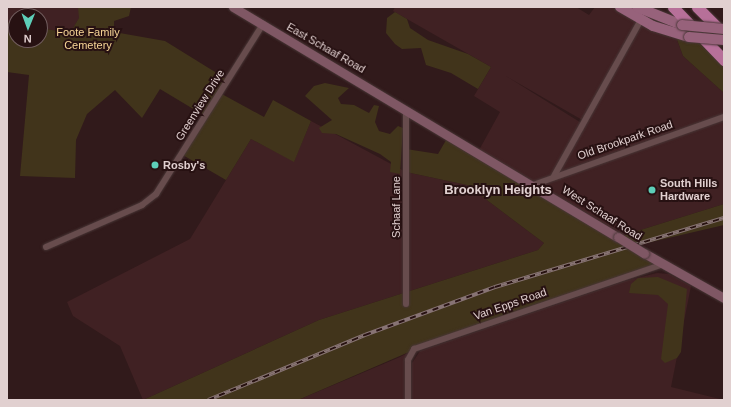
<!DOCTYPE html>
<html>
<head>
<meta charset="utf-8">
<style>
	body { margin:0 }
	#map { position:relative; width:731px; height:407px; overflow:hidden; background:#311a1b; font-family:Arial,sans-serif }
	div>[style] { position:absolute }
	.built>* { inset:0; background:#402123 }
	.green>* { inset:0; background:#41341b }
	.roads { filter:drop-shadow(0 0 1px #483636) drop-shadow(0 0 1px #483636) }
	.street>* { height:6px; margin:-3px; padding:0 3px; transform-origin:3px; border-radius:3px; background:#674c4d }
	.secondary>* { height:9px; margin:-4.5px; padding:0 4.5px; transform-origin:4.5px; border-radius:4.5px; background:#7f5764 }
	.primary>* { height:10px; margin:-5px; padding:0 5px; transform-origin:5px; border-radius:5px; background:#97627b }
	.highway>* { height:11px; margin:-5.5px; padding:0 5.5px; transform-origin:5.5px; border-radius:5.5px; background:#b77099 }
	.rail>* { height:3.5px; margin-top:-1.75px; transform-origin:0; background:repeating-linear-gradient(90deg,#271112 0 6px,#877374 0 12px); box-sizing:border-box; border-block:1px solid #877374 }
	.bridges { filter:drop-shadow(0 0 1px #483636) drop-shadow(0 0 1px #483636) }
	.secondary-bridge>* { height:9px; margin:-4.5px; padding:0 4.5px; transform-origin:4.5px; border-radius:4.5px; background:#7f5764 }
	.primary-bridge>* { height:10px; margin:-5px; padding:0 5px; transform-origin:5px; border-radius:5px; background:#97627b }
	.dots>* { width:11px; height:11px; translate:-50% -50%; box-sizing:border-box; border:2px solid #271112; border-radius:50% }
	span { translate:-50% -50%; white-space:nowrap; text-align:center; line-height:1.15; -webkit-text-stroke:4px #271112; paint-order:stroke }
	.park-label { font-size:11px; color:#f7d596 }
	.street-label { font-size:11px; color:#e1d0d0 }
	.poi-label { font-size:11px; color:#e1d0d0; font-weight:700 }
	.left { translate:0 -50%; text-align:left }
	.quarter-label { font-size:13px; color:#e1d0d0; font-weight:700 }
	.frame { position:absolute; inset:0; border:8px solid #e1d0d0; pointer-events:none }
	.north { position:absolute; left:8px; top:8px; width:40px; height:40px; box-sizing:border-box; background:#271112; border:1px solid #715d5e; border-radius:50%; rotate:181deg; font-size:11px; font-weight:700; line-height:16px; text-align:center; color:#e1d0d0 }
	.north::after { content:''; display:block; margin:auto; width:14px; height:18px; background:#5dceb8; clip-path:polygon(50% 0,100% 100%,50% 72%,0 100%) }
</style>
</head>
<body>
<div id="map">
	<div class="built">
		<i style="clip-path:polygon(7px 7px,86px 7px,70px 33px,40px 28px,40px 16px,16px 16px,16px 24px,7px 22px)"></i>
		<i style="clip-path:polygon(evenodd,395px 7px,576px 7px,589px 15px,595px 7px,620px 7px,675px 34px,683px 56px,724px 93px,724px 204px,618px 237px,478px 152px,500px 112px,474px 96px,491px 67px,393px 11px,395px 7px,506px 76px,584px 121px,583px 124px,506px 76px)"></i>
		<i style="clip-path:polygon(311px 121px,406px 172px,467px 185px,544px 243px,538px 250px,319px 320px,143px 400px,120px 346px,73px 316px,67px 302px,190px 239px,251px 139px,294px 161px)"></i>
		<i style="clip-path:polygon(657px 273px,669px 274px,691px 286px,671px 387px,724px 400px,411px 400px,412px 363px,420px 351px,625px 281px)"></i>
		<i style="clip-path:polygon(409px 352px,408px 400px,298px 400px,400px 357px)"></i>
	</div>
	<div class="green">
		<i style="clip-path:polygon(78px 7px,131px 7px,129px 16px,114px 21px,114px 32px,165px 41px,228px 80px,220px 93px,264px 117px,273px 100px,311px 121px,294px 162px,251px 139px,226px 180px,181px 154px,205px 116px,160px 89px,142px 118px,115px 90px,87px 114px,76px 140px,75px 178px,20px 176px,29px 75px,7px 72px,7px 22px,16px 24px,16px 40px,40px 40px,40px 28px,70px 33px,79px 18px)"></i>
		<i style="clip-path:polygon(395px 12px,407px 19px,410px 28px,428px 40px,468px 54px,491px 67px,478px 89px,451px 73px,426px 65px,421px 48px,402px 49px,395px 44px,386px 33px,387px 18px)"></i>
		<i style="clip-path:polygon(675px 34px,697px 39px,724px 60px,724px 93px,683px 56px)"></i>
		<i style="clip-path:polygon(325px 83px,349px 88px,338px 98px,341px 104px,354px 105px,369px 113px,374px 105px,379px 106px,375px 122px,379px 131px,390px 134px,398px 126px,403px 128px,400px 174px,390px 172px,391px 162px,380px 154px,336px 134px,322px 133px,319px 128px,332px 120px,305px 96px,314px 86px)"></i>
		<i style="clip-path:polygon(449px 135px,618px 237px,724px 204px,724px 225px,634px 246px,663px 264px,409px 352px,298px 400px,143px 400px,319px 320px,538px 250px,544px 243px,467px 185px,406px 172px,406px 149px,438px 154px)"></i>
		<i style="clip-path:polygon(658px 277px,687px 289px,681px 352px,677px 358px,665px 363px,661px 359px,668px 304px,658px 295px,629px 293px,631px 284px,638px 278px)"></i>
	</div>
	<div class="roads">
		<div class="street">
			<i style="left:554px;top:176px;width:181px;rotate:-60.9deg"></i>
			<i style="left:533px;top:185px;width:203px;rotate:-19.6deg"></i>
			<i style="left:46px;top:247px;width:105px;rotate:-23.6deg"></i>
			<i style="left:142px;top:205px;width:18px;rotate:-38deg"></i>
			<i style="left:156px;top:194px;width:201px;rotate:-57.8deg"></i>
			<i style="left:406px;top:304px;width:194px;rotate:-90deg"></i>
			<i style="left:408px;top:400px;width:40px;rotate:-90deg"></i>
			<i style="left:408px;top:360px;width:13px;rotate:-61deg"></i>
			<i style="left:414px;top:349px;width:263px;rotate:-18.8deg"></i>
		</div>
		<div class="secondary">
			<i style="left:233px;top:7px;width:448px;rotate:30.9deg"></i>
			<i style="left:644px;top:253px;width:92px;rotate:29.4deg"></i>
		</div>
		<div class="primary">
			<i style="left:620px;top:7px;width:38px;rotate:30deg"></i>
			<i style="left:653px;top:26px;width:38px;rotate:17deg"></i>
			<i style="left:637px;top:7px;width:48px;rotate:21.8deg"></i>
		</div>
		<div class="highway">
			<i style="left:673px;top:7px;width:74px;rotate:46.1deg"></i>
			<i style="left:697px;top:7px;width:38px;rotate:45deg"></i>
		</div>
	</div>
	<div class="rail">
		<i style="left:208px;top:400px;width:170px;rotate:-22.5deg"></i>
		<i style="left:365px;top:335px;width:139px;rotate:-20.3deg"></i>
		<i style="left:495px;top:287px;width:239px;rotate:-16.8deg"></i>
	</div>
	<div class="bridges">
		<div class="secondary-bridge">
			<i style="left:618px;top:237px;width:31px;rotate:32deg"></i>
		</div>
		<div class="primary-bridge">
			<i style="left:682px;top:25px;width:42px;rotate:5.4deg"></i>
			<i style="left:689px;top:37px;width:35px;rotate:5deg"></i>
		</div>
	</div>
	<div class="dots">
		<i style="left:155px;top:165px;background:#5dceb8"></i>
		<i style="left:652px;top:190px;background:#5dceb8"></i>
	</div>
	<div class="park-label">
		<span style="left:88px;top:39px">Foote Family<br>Cemetery</span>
	</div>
	<div class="street-label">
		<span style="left:326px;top:48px;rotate:30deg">East Schaaf Road</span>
		<span style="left:200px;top:105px;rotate:-58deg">Greenview Drive</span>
		<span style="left:625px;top:140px;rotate:-19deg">Old Brookpark Road</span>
		<span style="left:396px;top:207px;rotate:-90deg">Schaaf Lane</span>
		<span style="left:602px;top:213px;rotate:32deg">West Schaaf Road</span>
		<span style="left:510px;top:304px;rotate:-19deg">Van Epps Road</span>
	</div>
	<div class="poi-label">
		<span class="left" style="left:163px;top:165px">Rosby's</span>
		<span class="left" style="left:660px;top:190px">South Hills<br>Hardware</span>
	</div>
	<div class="quarter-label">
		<span style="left:498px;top:190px">Brooklyn Heights</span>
	</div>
	<div class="frame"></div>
	<div class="north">N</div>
</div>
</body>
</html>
